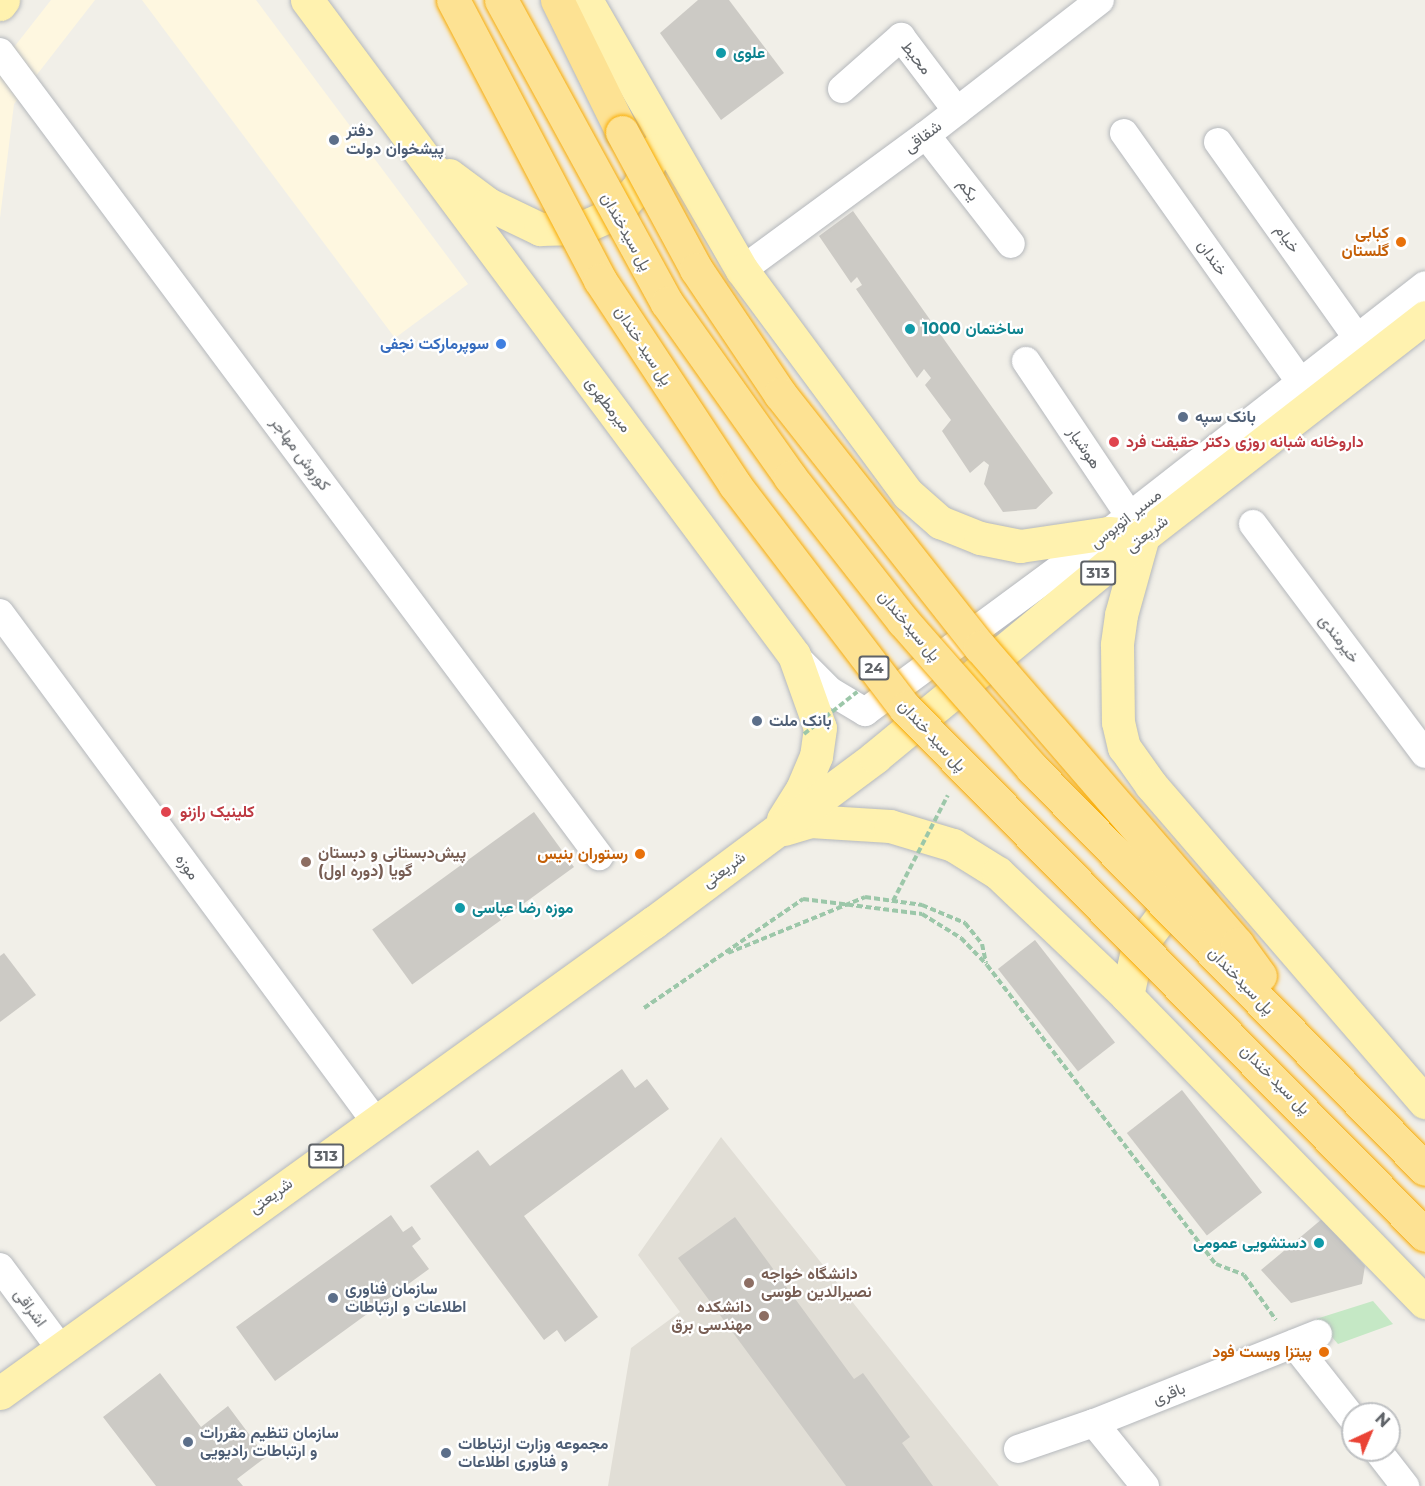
<!DOCTYPE html>
<html>
<head>
<meta charset="utf-8">
<style>
	body { margin:0 }
	#map { position:relative; width:1425px; height:1486px; overflow:hidden; background:#f1efe8; font-family:Montserrat,Vazirmatn,sans-serif }
	div>[style] { position:absolute }
	.commercial>* { inset:0; background:#fef7e0 }
	.education>* { inset:0; background:#e1ded6 }
	.green>* { inset:0; background:#c5e8c5 }
	.building>* { inset:0; background:#cccac5; transform-origin:0 0 }
	.path>* { height:4px; margin-top:-2px; transform-origin:0; background:repeating-linear-gradient(90deg,#9cc7a9 0 6px,transparent 0 9px) }
	.roads { filter:drop-shadow(0 0 2px #b5b8bc) drop-shadow(0 0 2px #b5b8bc) }
	.minor>* { height:28px; margin:-14px; padding:0 14px; transform-origin:14px; border-radius:14px; background:#fff }
	.major>* { height:33px; margin:-16.5px; padding:0 16.5px; transform-origin:16.5px; border-radius:16.5px; background:#fff2af }
	.highway>* { height:33px; margin:-16.5px; padding:0 16.5px; transform-origin:16.5px; border-radius:16.5px; background:#fde293 }
	.path-bridge>* { height:4px; margin-top:-2px; transform-origin:0; background:repeating-linear-gradient(90deg,#9cc7a9 0 6px,transparent 0 9px) }
	.bridges { filter:drop-shadow(0 0 2px #f9ab00) drop-shadow(0 0 2px #f9ab00) }
	.highway-bridge>* { height:33px; margin:-16.5px; padding:0 16.5px; transform-origin:16.5px; border-radius:16.5px; background:#fde293 }
	.dots>* { width:16px; height:16px; translate:-50% -50%; box-sizing:border-box; border:3px solid #fff; border-radius:50% }
	span { translate:-50% -50%; white-space:nowrap; text-align:center; line-height:1.15; -webkit-text-stroke:4.5px #fff; paint-order:stroke }
	.shield-label span { padding:2px 4px; background:#fff; border:2px solid; border-radius:4px; -webkit-text-stroke-width:0 }
	.shield-label { font-size:15px; color:#5f6368; font-weight:700 }
	.culture-label { font-size:16px; color:#0d838f; font-weight:700 }
	.left { translate:0 -50%; text-align:left }
	.right { translate:-100% -50%; text-align:right }
	.street-label { font-size:16px; color:#5f6368 }
	.service-label { font-size:16px; color:#4e5e75; font-weight:700 }
	.food-label { font-size:16px; color:#c56008; font-weight:700 }
	.shop-label { font-size:16px; color:#366cbe; font-weight:700 }
	.health-label { font-size:16px; color:#be3a42; font-weight:700 }
	.education-label { font-size:16px; color:#785e54; font-weight:700 }
	.north { position:absolute; left:1341px; top:1402px; width:60px; height:60px; box-sizing:border-box; background:#fff; border:2px solid #bfc1c3; border-radius:50%; rotate:44deg; font-size:16px; font-weight:700; line-height:24px; text-align:center; color:#5f6368 }
	.north::after { content:''; display:block; margin:auto; width:21px; height:27px; background:#ea4335; clip-path:polygon(50% 0,100% 100%,50% 72%,0 100%) }
</style>
</head>
<body>
<div id="map">
	<div class="commercial">
		<i style="clip-path:polygon(51px 0,95px 0,14px 104px,0 218px,0 65px)"></i>
		<i style="clip-path:polygon(142px 0,256px 0,468px 284px,395px 338px)"></i>
	</div>
	<div class="education">
		<i style="clip-path:polygon(721px 1137px,999px 1486px,608px 1486px,631px 1348px,680px 1312px,638px 1255px)"></i>
	</div>
	<div class="green">
		<i style="clip-path:polygon(1373px 1301px,1393px 1324px,1338px 1344px,1316px 1319px)"></i>
	</div>
	<div class="building">
		<i style="clip-path:polygon(698px 0,729px 0,784px 73px,721px 120px,660px 33px)"></i>
		<i style="clip-path:polygon(853px 211px,1053px 493px,1036px 509px,1003px 512px,984px 484px,989px 465px,984px 461px,970px 473px,942px 431px,951px 420px,925px 385px,931px 378px,924px 369px,917px 378px,856px 289px,862px 285px,857px 277px,851px 283px,819px 236px)"></i>
		<i style="left:534px;top:812px;width:68px;height:200px;rotate:54deg"></i>
		<i style="left:1035px;top:940px;width:130px;height:47px;rotate:52deg"></i>
		<i style="clip-path:polygon(4px 953px,36px 995px,0 1022px,0 956px)"></i>
		<i style="clip-path:polygon(622px 1069px,635px 1088px,647px 1079px,669px 1109px,524px 1216px,598px 1317px,565px 1342px,557px 1330px,544px 1340px,430px 1186px,478px 1150px,490px 1166px)"></i>
		<i style="left:1182px;top:1090px;width:130px;height:70px;rotate:52deg"></i>
		<i style="clip-path:polygon(391px 1215px,403px 1232px,412px 1226px,421px 1239px,412px 1246px,429px 1269px,275px 1381px,236px 1327px)"></i>
		<i style="clip-path:polygon(735px 1217px,854px 1379px,863px 1373px,910px 1437px,902px 1443px,933px 1486px,846px 1486px,678px 1258px)"></i>
		<i style="clip-path:polygon(1322px 1219px,1365px 1266px,1362px 1284px,1291px 1303px,1261px 1270px)"></i>
		<i style="clip-path:polygon(160px 1373px,201px 1427px,228px 1406px,266px 1457px,237px 1479px,243px 1486px,156px 1486px,103px 1417px)"></i>
	</div>
	<div class="path">
		<i style="left:728px;top:953px;width:148px;rotate:-22.2deg"></i>
		<i style="left:865px;top:897px;width:58px;rotate:8deg"></i>
		<i style="left:922px;top:905px;width:47px;rotate:22.7deg"></i>
		<i style="left:965px;top:923px;width:27px;rotate:51deg"></i>
		<i style="left:982px;top:944px;width:19px;rotate:78deg"></i>
		<i style="left:644px;top:1008px;width:193px;rotate:-34.4deg"></i>
		<i style="left:803px;top:899px;width:120px;rotate:7.2deg"></i>
		<i style="left:922px;top:914px;width:46px;rotate:31.6deg"></i>
		<i style="left:961px;top:938px;width:37px;rotate:46deg"></i>
		<i style="left:987px;top:965px;width:377px;rotate:52.6deg"></i>
		<i style="left:1216px;top:1264px;width:30px;rotate:21deg"></i>
		<i style="left:1244px;top:1275px;width:55px;rotate:54.6deg"></i>
	</div>
	<div class="roads">
		<div class="minor">
			<i style="left:0;top:52px;width:1003px;rotate:53.31deg"></i>
			<i style="left:842px;top:89px;width:79px;rotate:-41.4deg"></i>
			<i style="left:901px;top:37px;width:93px;rotate:52.9deg"></i>
			<i style="left:1124px;top:133px;width:305px;rotate:54.7deg"></i>
			<i style="left:926px;top:135px;width:138px;rotate:52.1deg"></i>
			<i style="left:1218px;top:142px;width:238px;rotate:54.6deg"></i>
			<i style="left:742px;top:270px;width:228px;rotate:-36.3deg"></i>
			<i style="left:926px;top:135px;width:220px;rotate:-37.8deg"></i>
			<i style="left:1026px;top:361px;width:205px;rotate:56.2deg"></i>
			<i style="left:1253px;top:524px;width:287px;rotate:53.2deg"></i>
			<i style="left:0;top:613px;width:631px;rotate:53.57deg"></i>
			<i style="left:794px;top:655px;width:51px;rotate:45deg"></i>
			<i style="left:830px;top:691px;width:41px;rotate:31deg"></i>
			<i style="left:865px;top:712px;width:302px;rotate:-36.4deg"></i>
			<i style="left:1108px;top:533px;width:402px;rotate:-38deg"></i>
			<i style="left:0;top:1267px;width:101px;rotate:53.5deg"></i>
			<i style="left:1294px;top:1344px;width:95px;rotate:51.8deg"></i>
			<i style="left:1094px;top:1423px;width:81px;rotate:51deg"></i>
			<i style="left:1018px;top:1449px;width:80px;rotate:-18.9deg"></i>
			<i style="left:1094px;top:1423px;width:241px;rotate:-21.7deg"></i>
			<i style="left:1377px;top:1450px;width:46px;rotate:52.1deg"></i>
		</div>
		<div class="major">
			<i style="left:307px;top:0;width:816px;rotate:53.37deg"></i>
			<i style="left:794px;top:655px;width:77px;rotate:70.4deg"></i>
			<i style="left:820px;top:728px;width:28px;rotate:98deg"></i>
			<i style="left:816px;top:756px;width:36px;rotate:113deg"></i>
			<i style="left:802px;top:789px;width:36px;rotate:122deg"></i>
			<i style="left:586px;top:0;width:312px;rotate:60deg"></i>
			<i style="left:742px;top:270px;width:279px;rotate:53.5deg"></i>
			<i style="left:908px;top:494px;width:43px;rotate:41.2deg"></i>
			<i style="left:940px;top:522px;width:43px;rotate:21.8deg"></i>
			<i style="left:980px;top:538px;width:41px;rotate:11.3deg"></i>
			<i style="left:1020px;top:546px;width:89px;rotate:-8.4deg"></i>
			<i style="left:1108px;top:533px;width:35px;rotate:5deg"></i>
			<i style="left:1143px;top:536px;width:82px;rotate:105.6deg"></i>
			<i style="left:1121px;top:615px;width:30px;rotate:98deg"></i>
			<i style="left:1117px;top:645px;width:77px;rotate:89.3deg"></i>
			<i style="left:1118px;top:722px;width:26px;rotate:77deg"></i>
			<i style="left:1124px;top:747px;width:47px;rotate:54.6deg"></i>
			<i style="left:1151px;top:785px;width:419px;rotate:49.2deg"></i>
			<i style="left:0;top:4px;width:5px;rotate:-53deg"></i>
			<i style="left:449px;top:175px;width:49px;rotate:36.6deg"></i>
			<i style="left:488px;top:204px;width:58px;rotate:25.7deg"></i>
			<i style="left:540px;top:229px;width:41px;rotate:-1.4deg"></i>
			<i style="left:581px;top:228px;width:37px;rotate:-24deg"></i>
			<i style="left:615px;top:213px;width:36px;rotate:-48deg"></i>
			<i style="left:639px;top:186px;width:39px;rotate:-66deg"></i>
			<i style="left:784px;top:829px;width:27px;rotate:-17deg"></i>
			<i style="left:810px;top:821px;width:80px;rotate:3.6deg"></i>
			<i style="left:890px;top:826px;width:66px;rotate:16.8deg"></i>
			<i style="left:953px;top:845px;width:53px;rotate:31.9deg"></i>
			<i style="left:998px;top:873px;width:178px;rotate:43.6deg"></i>
			<i style="left:1127px;top:996px;width:427px;rotate:45.8deg"></i>
			<i style="left:1127px;top:996px;width:47px;rotate:-77.7deg"></i>
			<i style="left:1137px;top:950px;width:42px;rotate:-53.7deg"></i>
			<i style="left:1162px;top:916px;width:40px;rotate:-28deg"></i>
			<i style="left:0;top:1393px;width:806px;rotate:-35.76deg"></i>
			<i style="left:654px;top:922px;width:276px;rotate:-36.7deg"></i>
			<i style="left:875px;top:757px;width:347px;rotate:-39.5deg"></i>
			<i style="left:1143px;top:536px;width:357px;rotate:-37.8deg"></i>
		</div>
		<div class="highway">
			<i style="left:557px;top:0;width:147px;rotate:63.8deg"></i>
		</div>
	</div>
	<div class="path-bridge">
		<i style="left:804px;top:734px;width:68px;rotate:-38.4deg"></i>
		<i style="left:893px;top:901px;width:119px;rotate:-62.6deg"></i>
	</div>
	<div class="bridges">
		<div class="highway-bridge">
			<i style="left:453px;top:0;width:316px;rotate:62.3deg"></i>
			<i style="left:600px;top:280px;width:245px;rotate:56.6deg"></i>
			<i style="left:735px;top:485px;width:280px;rotate:52.7deg"></i>
			<i style="left:905px;top:708px;width:740px;rotate:45.38deg"></i>
			<i style="left:501px;top:0;width:345px;rotate:61.3deg"></i>
			<i style="left:667px;top:303px;width:213px;rotate:54.7deg"></i>
			<i style="left:790px;top:477px;width:183px;rotate:51.9deg"></i>
			<i style="left:903px;top:621px;width:196px;rotate:48.7deg"></i>
			<i style="left:1032px;top:768px;width:561px;rotate:45.58deg"></i>
			<i style="left:622px;top:132px;width:156px;rotate:61.6deg"></i>
			<i style="left:696px;top:269px;width:151px;rotate:56.1deg"></i>
			<i style="left:780px;top:394px;width:323px;rotate:51.7deg"></i>
			<i style="left:980px;top:647px;width:393px;rotate:49.1deg"></i>
			<i style="left:1237px;top:944px;width:39px;rotate:54deg"></i>
		</div>
	</div>
	<div class="dots">
		<i style="left:721px;top:53px;background:#0f9aa8"></i>
		<i style="left:334px;top:140px;background:#5c6f8a"></i>
		<i style="left:1401px;top:242px;background:#e8710a"></i>
		<i style="left:910px;top:329px;background:#0f9aa8"></i>
		<i style="left:501px;top:344px;background:#3f7fe0"></i>
		<i style="left:1183px;top:417px;background:#5c6f8a"></i>
		<i style="left:1114px;top:442px;background:#e0444e"></i>
		<i style="left:757px;top:721px;background:#5c6f8a"></i>
		<i style="left:166px;top:812px;background:#e0444e"></i>
		<i style="left:640px;top:854px;background:#e8710a"></i>
		<i style="left:306px;top:862px;background:#8d6e63"></i>
		<i style="left:460px;top:908px;background:#0f9aa8"></i>
		<i style="left:1319px;top:1243px;background:#0f9aa8"></i>
		<i style="left:749px;top:1283px;background:#8d6e63"></i>
		<i style="left:333px;top:1298px;background:#5c6f8a"></i>
		<i style="left:764px;top:1316px;background:#8d6e63"></i>
		<i style="left:1324px;top:1352px;background:#e8710a"></i>
		<i style="left:188px;top:1442px;background:#5c6f8a"></i>
		<i style="left:446px;top:1453px;background:#5c6f8a"></i>
	</div>
	<div class="shield-label">
		<span style="left:1098px;top:573px">313</span>
		<span style="left:874px;top:668px">24</span>
		<span style="left:326px;top:1156px">313</span>
	</div>
	<div class="culture-label">
		<span class="left" style="left:733px;top:53px">علوی</span>
		<span class="left" style="left:922px;top:329px">ساختمان 1000</span>
		<span class="left" style="left:472px;top:908px">موزه رضا عباسی</span>
		<span class="right" style="left:1307px;top:1243px">دستشویی عمومی</span>
	</div>
	<div class="street-label">
		<span style="left:916px;top:58px;rotate:51deg">محیط</span>
		<span style="left:923px;top:137px;rotate:-37deg">شقاقی</span>
		<span style="left:968px;top:190px;rotate:52deg">یکم</span>
		<span style="left:626px;top:232px;rotate:61deg">پل سیدخندان</span>
		<span style="left:1287px;top:239px;rotate:54deg">خیام</span>
		<span style="left:1212px;top:258px;rotate:55deg">خندان</span>
		<span style="left:643px;top:346px;rotate:57deg">پل سید خندان</span>
		<span style="left:608px;top:405px;rotate:53deg">میرمطهری</span>
		<span style="left:1084px;top:448px;rotate:56deg">هوشیار</span>
		<span style="left:300px;top:454px;rotate:53deg">کوروش مهاجر</span>
		<span style="left:1126px;top:519px;rotate:-38deg">مسیر اتوبوس</span>
		<span style="left:1147px;top:534px;rotate:-38deg">شریعتی</span>
		<span style="left:909px;top:626px;rotate:50deg">پل سیدخندان</span>
		<span style="left:1339px;top:639px;rotate:53deg">خیرمندی</span>
		<span style="left:932px;top:736px;rotate:47deg">پل سید خندان</span>
		<span style="left:187px;top:867px;rotate:54deg">موزه</span>
		<span style="left:724px;top:870px;rotate:-37deg">شریعتی</span>
		<span style="left:1241px;top:981px;rotate:46deg">پل سیدخندان</span>
		<span style="left:1275px;top:1080px;rotate:45deg">پل سید خندان</span>
		<span style="left:271px;top:1196px;rotate:-36deg">شریعتی</span>
		<span style="left:30px;top:1308px;rotate:54deg">اشراقی</span>
		<span style="left:1169px;top:1394px;rotate:-22deg">باقری</span>
	</div>
	<div class="service-label">
		<span class="left" style="left:346px;top:140px">دفتر<br>پیشخوان دولت</span>
		<span class="left" style="left:1195px;top:417px">بانک سپه</span>
		<span class="left" style="left:769px;top:721px">بانک ملت</span>
		<span class="left" style="left:345px;top:1298px">سازمان فناوری<br>اطلاعات و ارتباطات</span>
		<span class="left" style="left:200px;top:1442px">سازمان تنظیم مقررات<br>و ارتباطات رادیویی</span>
		<span class="left" style="left:458px;top:1453px">مجموعه وزارت ارتباطات<br>و فناوری اطلاعات</span>
	</div>
	<div class="food-label">
		<span class="right" style="left:1389px;top:242px">کبابی<br>گلستان</span>
		<span class="right" style="left:628px;top:854px">رستوران بنیس</span>
		<span class="right" style="left:1312px;top:1352px">پیتزا ویست فود</span>
	</div>
	<div class="shop-label">
		<span class="right" style="left:489px;top:344px">سوپرمارکت نجفی</span>
	</div>
	<div class="health-label">
		<span class="left" style="left:1126px;top:442px">داروخانه شبانه روزی دکتر حقیقت فرد</span>
		<span class="left" style="left:180px;top:812px">کلینیک رازنو</span>
	</div>
	<div class="education-label">
		<span class="left" style="left:318px;top:862px">پیش‌دبستانی و دبستان<br>(دوره اول) گویا</span>
		<span class="left" style="left:761px;top:1283px">دانشگاه خواجه<br>نصیرالدین طوسی</span>
		<span class="right" style="left:752px;top:1316px">دانشکده<br>مهندسی برق</span>
	</div>
	<div class="north">N</div>
</div>
</body>
</html>
